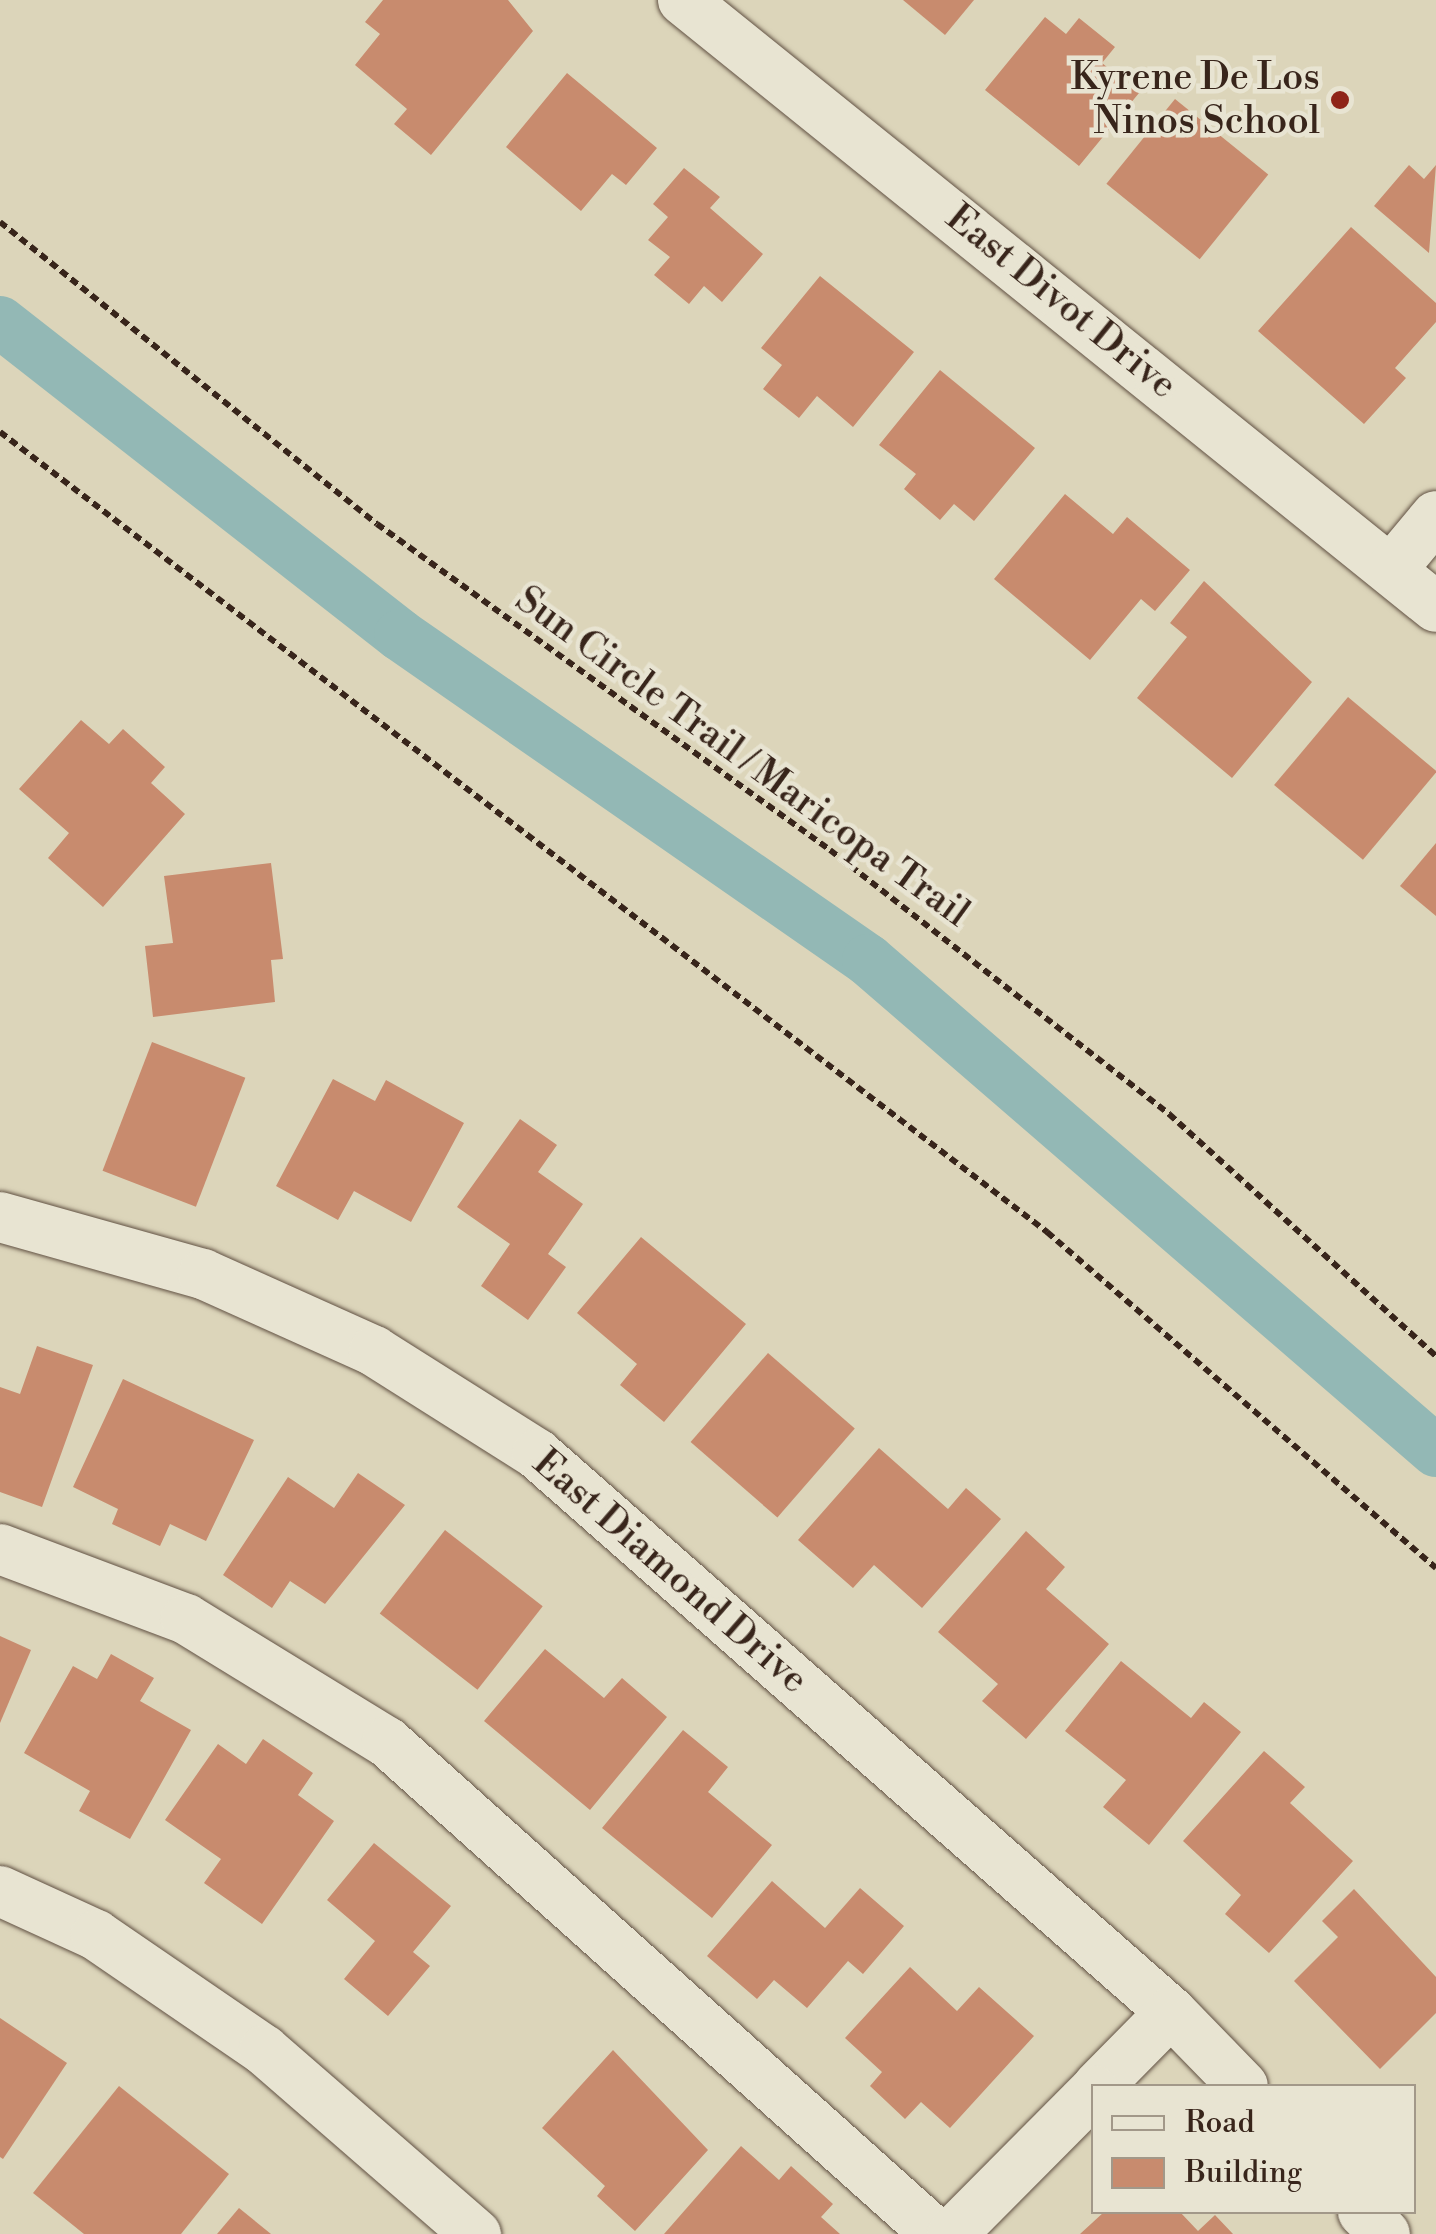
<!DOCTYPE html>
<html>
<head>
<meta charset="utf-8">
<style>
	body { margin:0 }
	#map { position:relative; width:1436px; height:2234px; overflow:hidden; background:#dcd5ba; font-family:"Libre Bodoni",serif }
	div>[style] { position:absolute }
	.canal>* { height:52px; margin:-26px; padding:0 26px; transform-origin:26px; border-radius:26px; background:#93b8b5 }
	.building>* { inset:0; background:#c88b6e; transform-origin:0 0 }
	.path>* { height:6px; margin-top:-3px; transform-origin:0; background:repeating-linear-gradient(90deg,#38251b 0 8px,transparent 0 13px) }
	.roads { filter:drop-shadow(0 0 2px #615143) drop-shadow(0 0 2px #615143) }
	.minor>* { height:50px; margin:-25px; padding:0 25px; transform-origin:25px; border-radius:25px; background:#e8e4d2 }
	.dots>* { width:28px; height:28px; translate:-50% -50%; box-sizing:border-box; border:5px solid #e8e4d2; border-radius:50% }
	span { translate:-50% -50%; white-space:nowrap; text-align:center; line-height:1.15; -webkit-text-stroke:9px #e8e4d2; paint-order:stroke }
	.poi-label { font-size:38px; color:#38251b }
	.right { translate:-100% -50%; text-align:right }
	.street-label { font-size:38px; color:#38251b }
	.legend { position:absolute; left:1091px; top:2084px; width:325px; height:130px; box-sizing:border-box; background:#e8e4d2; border:2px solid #a29889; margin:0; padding:12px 18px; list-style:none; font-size:30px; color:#38251b }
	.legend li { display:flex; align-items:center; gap:20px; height:50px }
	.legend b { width:50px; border:2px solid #a29889 }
</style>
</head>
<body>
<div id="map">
	<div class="canal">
		<i style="left:0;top:322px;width:508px;rotate:38.04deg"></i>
		<i style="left:400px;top:635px;width:570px;rotate:34.78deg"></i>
		<i style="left:868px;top:960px;width:751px;rotate:40.84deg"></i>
	</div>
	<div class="building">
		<i style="clip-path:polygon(383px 0,508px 0,533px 31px,431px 155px,394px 124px,407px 109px,355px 65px,380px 34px,365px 22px)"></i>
		<i style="clip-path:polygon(903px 0,974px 0,945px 35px)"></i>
		<i style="clip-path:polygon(1045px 17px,1066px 34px,1079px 18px,1115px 47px,1102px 63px,1139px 93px,1079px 166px,985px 90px)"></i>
		<i style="clip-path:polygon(567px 73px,657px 148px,626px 185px,612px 174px,581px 211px,506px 147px)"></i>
		<i style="left:1175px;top:99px;width:120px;height:109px;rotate:39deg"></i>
		<i style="clip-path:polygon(1409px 165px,1424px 179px,1436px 165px,1429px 253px,1374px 206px)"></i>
		<i style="clip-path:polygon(684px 168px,720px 197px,710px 208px,763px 254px,722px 302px,704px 286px,689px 304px,654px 275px,670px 257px,648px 240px,668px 217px,653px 204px)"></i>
		<i style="clip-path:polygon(1351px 227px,1436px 303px,1436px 322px,1395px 368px,1406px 378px,1364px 424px,1258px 331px)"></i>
		<i style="clip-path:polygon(820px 276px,914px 352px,853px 427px,817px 396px,799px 418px,763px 389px,782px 365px,761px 348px)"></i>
		<i style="clip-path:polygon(940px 370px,1035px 448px,974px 521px,954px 504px,940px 520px,904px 489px,916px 474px,879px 445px)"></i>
		<i style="clip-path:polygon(1065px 494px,1113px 534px,1127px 517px,1190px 570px,1155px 611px,1141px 599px,1090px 660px,994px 579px)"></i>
		<i style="clip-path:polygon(1204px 581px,1312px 682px,1232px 778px,1137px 698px,1187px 637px,1170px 623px)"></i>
		<i style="left:1348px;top:697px;width:116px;height:115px;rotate:40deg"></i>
		<i style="clip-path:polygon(81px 720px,109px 744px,123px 729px,165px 767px,151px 783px,185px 814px,103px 907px,48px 858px,69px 833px,19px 789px)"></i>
		<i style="clip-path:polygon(1436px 843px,1436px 916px,1400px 886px)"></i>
		<i style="clip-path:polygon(271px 863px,283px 959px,271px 960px,275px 1002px,153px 1017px,145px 946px,173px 943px,164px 876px)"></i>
		<i style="left:152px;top:1042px;width:100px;height:138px;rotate:21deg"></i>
		<i style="clip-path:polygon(333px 1079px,375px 1101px,386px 1080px,464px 1123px,411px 1222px,354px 1191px,338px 1220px,276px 1186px)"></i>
		<i style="clip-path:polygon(520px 1119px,557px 1145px,538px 1172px,583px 1204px,548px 1254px,566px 1267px,528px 1320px,481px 1286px,510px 1244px,457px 1207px)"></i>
		<i style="clip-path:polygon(641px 1237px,746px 1324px,664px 1422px,620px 1385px,637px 1364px,577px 1313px)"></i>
		<i style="clip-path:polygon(37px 1346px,93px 1365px,42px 1507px,0 1492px,0 1387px,20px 1394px)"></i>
		<i style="left:768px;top:1353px;width:115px;height:118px;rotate:41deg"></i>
		<i style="clip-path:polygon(123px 1379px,254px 1440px,206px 1541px,170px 1524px,160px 1546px,112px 1524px,118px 1509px,73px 1487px)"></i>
		<i style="clip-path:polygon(879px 1448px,948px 1509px,966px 1488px,1001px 1519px,922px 1608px,874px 1565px,853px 1588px,798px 1540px)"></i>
		<i style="clip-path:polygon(358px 1473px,405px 1505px,325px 1604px,290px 1581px,272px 1608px,223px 1575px,288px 1477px,334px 1508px)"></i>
		<i style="left:445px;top:1530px;width:124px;height:106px;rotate:38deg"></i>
		<i style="clip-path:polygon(1026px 1531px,1065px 1567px,1046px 1589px,1109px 1644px,1026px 1739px,982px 1701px,998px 1684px,938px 1632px)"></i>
		<i style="clip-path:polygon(0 1636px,31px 1650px,0 1723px)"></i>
		<i style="clip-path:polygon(545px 1649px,604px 1698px,622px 1678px,667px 1717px,590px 1810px,484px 1721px)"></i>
		<i style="clip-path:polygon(111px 1654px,154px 1678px,140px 1701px,191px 1730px,130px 1839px,79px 1811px,90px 1791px,24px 1753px,73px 1666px,97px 1679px)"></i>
		<i style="clip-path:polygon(1121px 1661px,1191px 1718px,1204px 1702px,1241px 1732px,1149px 1845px,1103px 1807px,1126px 1780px,1065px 1731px)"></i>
		<i style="clip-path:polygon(683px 1730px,728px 1767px,708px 1792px,772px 1845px,712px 1918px,602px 1828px)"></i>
		<i style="clip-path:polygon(263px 1739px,313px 1773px,298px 1795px,334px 1821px,262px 1924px,204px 1883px,221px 1859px,165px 1820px,218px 1744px,246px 1764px)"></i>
		<i style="clip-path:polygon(1264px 1751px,1305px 1787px,1290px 1803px,1353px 1861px,1269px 1953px,1225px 1914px,1241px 1895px,1183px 1841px)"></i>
		<i style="clip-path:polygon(374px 1843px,451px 1906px,413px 1952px,430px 1966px,388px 2016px,344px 1979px,375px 1941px,327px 1900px)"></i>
		<i style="clip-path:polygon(772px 1881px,825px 1928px,860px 1888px,904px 1926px,863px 1974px,848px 1961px,807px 2008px,774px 1980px,757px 1999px,707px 1956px)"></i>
		<i style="clip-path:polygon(1354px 1889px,1436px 1977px,1436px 2013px,1380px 2069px,1294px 1981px,1338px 1937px,1322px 1921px)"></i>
		<i style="clip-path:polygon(910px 1967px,957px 2011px,979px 1987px,1034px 2036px,950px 2128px,921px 2102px,905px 2119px,870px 2086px,882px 2072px,845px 2038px)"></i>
		<i style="clip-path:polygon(0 2018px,67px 2063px,3px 2159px,0 2157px)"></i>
		<i style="clip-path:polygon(613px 2050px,708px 2150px,635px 2231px,597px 2196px,605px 2186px,542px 2128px)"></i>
		<i style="clip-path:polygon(119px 2086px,229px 2174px,181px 2234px,84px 2234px,33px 2193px)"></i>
		<i style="clip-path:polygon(741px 2146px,779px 2180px,791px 2166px,833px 2204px,821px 2217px,840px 2234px,664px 2234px)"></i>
		<i style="clip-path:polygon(239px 2208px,271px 2234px,217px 2234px)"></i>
		<i style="clip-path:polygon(1104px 2212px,1180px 2212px,1198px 2231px,1215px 2215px,1233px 2234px,1080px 2234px)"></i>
	</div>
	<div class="path">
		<i style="left:0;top:222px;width:483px;rotate:38.7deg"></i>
		<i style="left:377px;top:524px;width:558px;rotate:35.74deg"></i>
		<i style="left:830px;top:850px;width:430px;rotate:37.9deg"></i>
		<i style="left:1169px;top:1114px;width:360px;rotate:42.2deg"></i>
		<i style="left:0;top:432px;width:1318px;rotate:37.38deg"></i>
		<i style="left:1047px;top:1232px;width:514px;rotate:40.82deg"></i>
	</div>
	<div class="roads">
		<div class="minor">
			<i style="left:683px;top:0;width:967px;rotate:38.87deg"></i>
			<i style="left:1391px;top:570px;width:70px;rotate:-50.2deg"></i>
			<i style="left:0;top:1217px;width:211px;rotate:15.7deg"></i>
			<i style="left:203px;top:1274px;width:188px;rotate:24.2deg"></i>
			<i style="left:374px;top:1351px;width:193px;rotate:32.3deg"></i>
			<i style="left:537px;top:1454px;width:845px;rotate:41.35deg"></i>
			<i style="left:1171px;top:2012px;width:103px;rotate:45.8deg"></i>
			<i style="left:0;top:1549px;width:199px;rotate:20.6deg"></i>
			<i style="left:186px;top:1619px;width:236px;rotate:31.5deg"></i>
			<i style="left:387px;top:1742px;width:737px;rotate:41.87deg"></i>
			<i style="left:0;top:1891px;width:106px;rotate:24.6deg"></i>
			<i style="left:96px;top:1935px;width:204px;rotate:34.4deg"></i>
			<i style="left:264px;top:2050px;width:281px;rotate:41deg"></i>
			<i style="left:1098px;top:2086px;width:104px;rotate:-45.4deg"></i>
			<i style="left:1363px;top:2212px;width:31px;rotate:45deg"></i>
			<i style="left:952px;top:2234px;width:202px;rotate:-45.2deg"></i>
		</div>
	</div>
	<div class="dots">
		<i style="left:1340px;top:100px;background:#8f2418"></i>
	</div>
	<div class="poi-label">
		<span class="right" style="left:1320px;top:100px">Kyrene De Los<br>Ninos School</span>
	</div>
	<div class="street-label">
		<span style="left:1061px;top:302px;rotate:39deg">East Divot Drive</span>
		<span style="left:742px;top:757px;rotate:36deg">Sun Circle Trail / Maricopa Trail</span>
		<span style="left:670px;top:1572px;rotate:41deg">East Diamond Drive</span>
	</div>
	<ul class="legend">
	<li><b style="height:12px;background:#e8e4d2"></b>Road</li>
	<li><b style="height:28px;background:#c88b6e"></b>Building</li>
	</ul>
</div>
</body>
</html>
